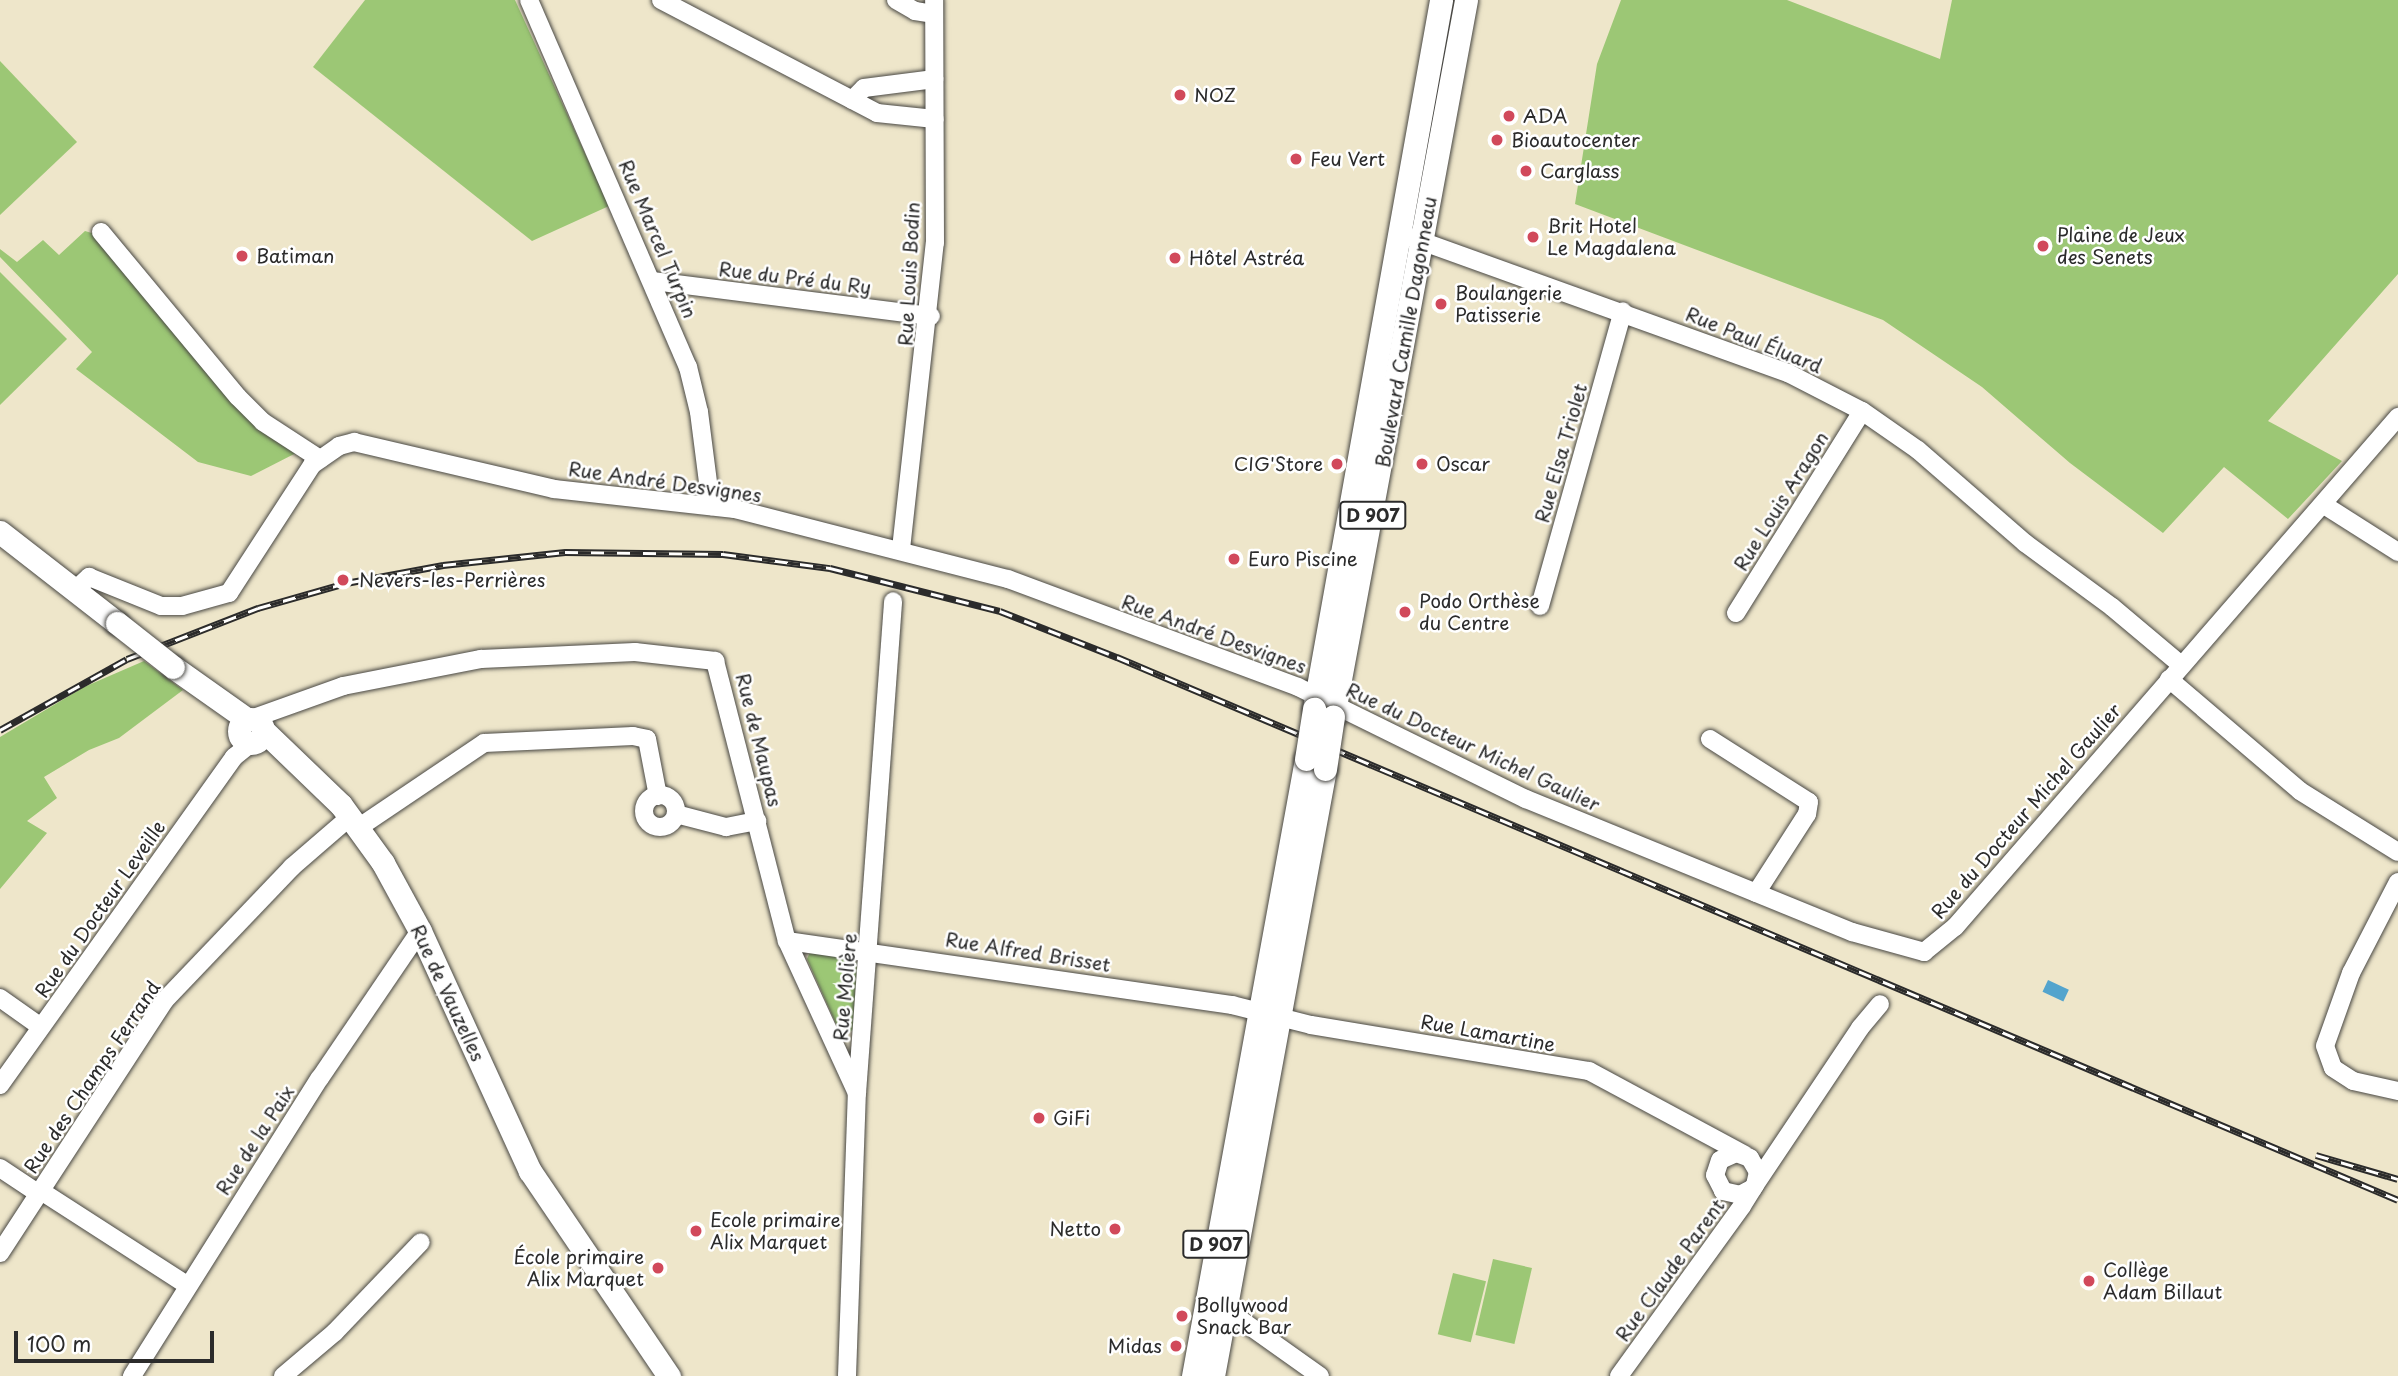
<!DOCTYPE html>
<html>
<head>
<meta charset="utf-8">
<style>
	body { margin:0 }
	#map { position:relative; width:2398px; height:1376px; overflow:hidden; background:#eee6ca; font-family:"Playpen Sans",sans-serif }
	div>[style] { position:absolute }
	.green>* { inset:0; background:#9cc775; transform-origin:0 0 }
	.water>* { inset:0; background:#53a4cd; transform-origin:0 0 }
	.roads { filter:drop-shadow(0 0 2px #484743) drop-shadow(0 0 2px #484743) }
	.minor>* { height:18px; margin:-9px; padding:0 9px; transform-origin:9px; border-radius:9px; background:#fff }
	.minor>.ring { margin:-9px; padding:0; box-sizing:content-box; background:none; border:18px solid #fff; border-radius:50% }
	.major>* { height:23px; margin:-11.5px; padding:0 11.5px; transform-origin:11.5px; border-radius:11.5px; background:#fff }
	.major>.ring { margin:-11.5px; padding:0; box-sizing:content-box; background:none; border:23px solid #fff; border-radius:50% }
	.rail>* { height:7px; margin-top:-3.5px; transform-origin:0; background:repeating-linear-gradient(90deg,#fff 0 13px,#2b2b2b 0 26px); box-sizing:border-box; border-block:2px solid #2b2b2b }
	.bridges { filter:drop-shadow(0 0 2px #484743) drop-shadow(0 0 2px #484743) }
	.major-bridge>* { height:23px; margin:-11.5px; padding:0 11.5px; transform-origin:11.5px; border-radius:11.5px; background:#fff }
	.dots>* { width:19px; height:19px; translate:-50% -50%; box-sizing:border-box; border:4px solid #fff; border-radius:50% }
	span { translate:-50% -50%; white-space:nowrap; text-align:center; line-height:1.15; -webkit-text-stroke:5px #fff; paint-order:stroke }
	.shield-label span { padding:2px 5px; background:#fff; border:2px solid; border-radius:5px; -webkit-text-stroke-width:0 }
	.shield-label { font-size:18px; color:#2b2b2b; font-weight:700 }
	.poi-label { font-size:19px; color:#2b2b2b }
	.left { translate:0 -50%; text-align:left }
	.right { translate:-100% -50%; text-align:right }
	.street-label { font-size:19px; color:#2b2b2b }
	.scale { position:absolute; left:14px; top:1331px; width:200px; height:32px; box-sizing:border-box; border:4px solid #2b2b2b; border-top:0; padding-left:9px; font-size:21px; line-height:24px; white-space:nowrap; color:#2b2b2b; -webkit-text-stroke:5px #fff; paint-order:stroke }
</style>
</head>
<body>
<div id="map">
	<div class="green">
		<i style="clip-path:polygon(365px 0,515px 0,609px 206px,532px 241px,313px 67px)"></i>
		<i style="clip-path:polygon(1621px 0,1787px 0,1940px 59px,1952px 0,2398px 0,2398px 274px,2268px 421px,2342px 461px,2288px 519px,2224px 467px,2163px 533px,2070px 463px,1982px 387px,1883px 320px,1575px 204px,1597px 64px)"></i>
		<i style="clip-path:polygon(0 61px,77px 142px,0 215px)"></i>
		<i style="clip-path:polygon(85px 231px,95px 234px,298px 452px,251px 476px,198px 462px,76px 369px,92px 352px,0 257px,0 249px,17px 262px,43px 240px,59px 255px)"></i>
		<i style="clip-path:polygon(0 272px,67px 339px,0 405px)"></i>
		<i style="clip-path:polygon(144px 661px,183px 690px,119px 738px,89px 750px,44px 777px,57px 798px,27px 821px,47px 833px,0 889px,0 737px,84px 687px)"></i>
		<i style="clip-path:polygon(810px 952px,854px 959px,857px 964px,853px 1030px,848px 1033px,837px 1026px,807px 959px)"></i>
		<i style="left:1493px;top:1259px;width:40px;height:78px;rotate:13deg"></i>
		<i style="left:1453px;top:1273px;width:34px;height:63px;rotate:14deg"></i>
	</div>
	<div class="water">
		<i style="left:2048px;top:980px;width:23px;height:13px;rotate:25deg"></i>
	</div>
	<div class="roads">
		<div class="minor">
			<i style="left:529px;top:0;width:400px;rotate:66.6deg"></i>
			<i style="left:688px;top:367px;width:46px;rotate:76.3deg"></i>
			<i style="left:699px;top:412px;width:95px;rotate:82.7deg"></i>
			<i style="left:661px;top:0;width:244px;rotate:27.6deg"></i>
			<i style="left:877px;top:113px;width:58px;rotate:5.9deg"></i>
			<i style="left:896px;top:0;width:22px;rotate:30deg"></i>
			<i style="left:915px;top:11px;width:18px;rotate:9deg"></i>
			<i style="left:852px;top:100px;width:17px;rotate:-45deg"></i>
			<i style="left:864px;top:88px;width:71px;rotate:-7.3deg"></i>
			<i style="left:101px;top:232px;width:214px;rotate:50.3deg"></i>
			<i style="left:238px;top:397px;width:35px;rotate:45deg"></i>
			<i style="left:263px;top:422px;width:68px;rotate:33deg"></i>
			<i style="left:1410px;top:237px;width:402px;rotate:19.8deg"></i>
			<i style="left:1788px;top:373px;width:83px;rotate:27.2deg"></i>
			<i style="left:1862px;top:411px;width:68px;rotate:34.9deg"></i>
			<i style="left:1918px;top:450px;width:142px;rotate:41deg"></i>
			<i style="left:2025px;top:543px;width:108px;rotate:36.3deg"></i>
			<i style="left:2112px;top:607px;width:90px;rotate:40deg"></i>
			<i style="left:653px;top:281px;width:280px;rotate:7.2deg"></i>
			<i style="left:2324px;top:505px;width:88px;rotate:32.4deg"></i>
			<i style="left:901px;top:549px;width:308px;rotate:-83.7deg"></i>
			<i style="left:935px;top:243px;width:243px;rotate:-90.2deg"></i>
			<i style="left:74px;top:591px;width:21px;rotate:-43deg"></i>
			<i style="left:89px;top:577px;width:78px;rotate:21.9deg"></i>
			<i style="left:161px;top:606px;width:21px"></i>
			<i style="left:182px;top:606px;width:49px;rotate:-15.5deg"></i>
			<i style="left:229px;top:593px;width:153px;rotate:-57deg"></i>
			<i style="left:312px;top:465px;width:33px;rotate:-35deg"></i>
			<i style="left:339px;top:446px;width:16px;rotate:-15deg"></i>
			<i style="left:354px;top:442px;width:205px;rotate:13.2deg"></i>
			<i style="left:554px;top:489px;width:182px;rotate:6.3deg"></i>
			<i style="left:735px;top:509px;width:282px;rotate:14.4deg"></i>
			<i style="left:1008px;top:579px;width:309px;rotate:20.4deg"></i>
			<i style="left:1298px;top:687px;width:254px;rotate:26.2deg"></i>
			<i style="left:1526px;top:799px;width:352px;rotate:22.2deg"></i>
			<i style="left:1852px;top:932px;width:75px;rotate:15.5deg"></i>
			<i style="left:1924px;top:952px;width:40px;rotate:-39deg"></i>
			<i style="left:1955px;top:927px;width:676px;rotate:-49.02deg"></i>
			<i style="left:1540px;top:606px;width:306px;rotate:-74.3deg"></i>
			<i style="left:1736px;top:613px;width:238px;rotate:-58deg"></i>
			<i style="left:2169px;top:679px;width:172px;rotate:40.5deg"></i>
			<i style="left:2300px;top:791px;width:115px;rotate:31.9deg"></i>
			<i style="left:251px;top:719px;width:98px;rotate:-19.7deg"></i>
			<i style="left:343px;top:686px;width:141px;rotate:-11.1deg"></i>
			<i style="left:481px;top:659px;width:154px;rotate:-2.6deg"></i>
			<i style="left:635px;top:652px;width:81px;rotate:6.4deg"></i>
			<i style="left:715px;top:661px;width:289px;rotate:75.6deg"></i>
			<i style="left:787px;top:941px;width:167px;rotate:65.3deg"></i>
			<i style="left:1710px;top:739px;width:117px;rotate:32.5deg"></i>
			<i style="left:1809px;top:802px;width:12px;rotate:99deg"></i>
			<i style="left:1807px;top:814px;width:94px;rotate:122.8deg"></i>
			<i class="ring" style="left:644px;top:795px;width:14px;height:14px"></i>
			<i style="left:676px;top:814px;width:52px;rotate:14.6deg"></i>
			<i style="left:726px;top:827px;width:32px;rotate:-11deg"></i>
			<i style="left:358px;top:828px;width:152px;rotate:-34deg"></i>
			<i style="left:484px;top:743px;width:149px;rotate:-2.7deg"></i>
			<i style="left:633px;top:736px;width:14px;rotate:12deg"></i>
			<i style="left:647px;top:739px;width:58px;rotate:79.1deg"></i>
			<i style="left:2398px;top:882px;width:102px;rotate:117.3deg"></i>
			<i style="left:2351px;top:973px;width:77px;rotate:109.6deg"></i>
			<i style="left:2325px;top:1046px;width:23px;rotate:70deg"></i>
			<i style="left:2333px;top:1068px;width:24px;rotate:33deg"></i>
			<i style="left:2353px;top:1081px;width:46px;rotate:12.5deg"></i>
			<i style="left:787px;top:941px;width:450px;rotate:8.2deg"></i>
			<i style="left:1232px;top:1005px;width:81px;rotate:14.2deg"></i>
			<i style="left:1311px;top:1025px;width:282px;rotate:9.4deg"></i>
			<i style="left:1589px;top:1071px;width:177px;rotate:28.3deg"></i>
			<i style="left:0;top:998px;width:50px;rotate:35.3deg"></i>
			<i style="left:0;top:1085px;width:403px;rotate:-54.5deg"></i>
			<i style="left:234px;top:757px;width:22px;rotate:-39deg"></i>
			<i style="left:0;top:1168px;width:47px;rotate:33.7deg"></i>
			<i style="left:1755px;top:1185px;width:189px;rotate:-56.2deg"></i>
			<i style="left:1860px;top:1028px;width:31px;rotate:-50deg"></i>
			<i style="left:41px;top:1191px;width:174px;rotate:32.8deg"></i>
			<i style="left:0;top:1253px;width:302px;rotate:-56.9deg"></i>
			<i style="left:165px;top:1000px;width:184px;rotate:-46.3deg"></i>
			<i style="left:292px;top:867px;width:77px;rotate:-40.8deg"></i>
			<i style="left:1227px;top:1310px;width:114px;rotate:35.4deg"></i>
			<i style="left:132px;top:1376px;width:352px;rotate:-57.8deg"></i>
			<i style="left:320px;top:1078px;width:178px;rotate:-55.8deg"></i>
			<i style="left:283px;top:1376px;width:68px;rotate:-40.2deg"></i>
			<i style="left:335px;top:1332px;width:124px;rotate:-46.3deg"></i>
			<i style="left:847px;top:1376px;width:283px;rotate:-88deg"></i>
			<i style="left:857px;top:1093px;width:493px;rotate:-85.8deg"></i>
			<i style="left:1619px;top:1376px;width:210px;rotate:-54.1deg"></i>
			<i style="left:1742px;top:1206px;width:25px;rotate:-58deg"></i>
			<i style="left:1755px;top:1185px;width:13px;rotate:-77deg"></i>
			<i style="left:1758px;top:1172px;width:16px;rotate:-120deg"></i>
			<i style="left:1750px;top:1158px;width:15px;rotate:-160deg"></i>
			<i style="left:1736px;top:1153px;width:17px;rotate:156deg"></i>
			<i style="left:1720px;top:1160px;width:16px;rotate:108deg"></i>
			<i style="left:1715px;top:1175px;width:18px;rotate:63deg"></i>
			<i style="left:1723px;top:1191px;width:17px;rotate:13deg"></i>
			<i style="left:1740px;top:1195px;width:15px;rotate:-28deg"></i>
		</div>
		<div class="major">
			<i style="left:0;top:532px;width:148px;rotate:37.9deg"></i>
			<i style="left:173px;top:667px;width:92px;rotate:35.2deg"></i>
			<i style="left:1314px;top:709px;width:720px;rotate:-79.84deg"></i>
			<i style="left:1333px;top:717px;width:729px;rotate:-79.49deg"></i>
			<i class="ring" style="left:239px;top:719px;width:1px;height:1px"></i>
			<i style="left:263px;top:730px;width:108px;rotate:43.9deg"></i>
			<i style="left:341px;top:805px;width:72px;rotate:54.1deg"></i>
			<i style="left:383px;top:863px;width:77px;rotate:61.4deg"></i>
			<i style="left:420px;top:931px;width:264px;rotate:65.4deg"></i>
			<i style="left:530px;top:1171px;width:248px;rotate:55.9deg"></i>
			<i style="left:1193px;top:1376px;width:627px;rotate:-79.62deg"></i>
			<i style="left:1213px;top:1376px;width:617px;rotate:-79.55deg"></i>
		</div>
	</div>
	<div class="rail">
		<i style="left:0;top:730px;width:145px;rotate:-29.2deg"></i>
		<i style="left:127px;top:659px;width:141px;rotate:-21.3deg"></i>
		<i style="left:258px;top:608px;width:91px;rotate:-15.9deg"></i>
		<i style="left:346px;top:583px;width:99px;rotate:-10.5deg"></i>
		<i style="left:443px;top:565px;width:123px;rotate:-6.1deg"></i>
		<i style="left:565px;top:552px;width:158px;rotate:0.7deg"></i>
		<i style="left:723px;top:554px;width:108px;rotate:7.5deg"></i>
		<i style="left:830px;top:568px;width:175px;rotate:14.2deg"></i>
		<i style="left:1000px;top:611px;width:126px;rotate:21.5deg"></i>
		<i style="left:1117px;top:657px;width:1391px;rotate:22.97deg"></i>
		<i style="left:2316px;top:1155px;width:85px;rotate:16.3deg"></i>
	</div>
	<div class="bridges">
		<div class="major-bridge">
			<i style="left:117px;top:623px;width:71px;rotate:38.2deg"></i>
			<i style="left:1306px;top:759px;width:51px;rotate:-80.9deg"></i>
			<i style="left:1325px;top:769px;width:53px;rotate:-81.3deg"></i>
		</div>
	</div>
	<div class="dots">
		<i style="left:1180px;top:95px;background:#d1495b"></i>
		<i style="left:1509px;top:116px;background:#d1495b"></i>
		<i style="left:1497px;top:140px;background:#d1495b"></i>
		<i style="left:1296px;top:159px;background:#d1495b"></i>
		<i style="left:1526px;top:171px;background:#d1495b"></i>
		<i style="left:1533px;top:237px;background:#d1495b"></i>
		<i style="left:2043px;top:246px;background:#d1495b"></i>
		<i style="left:242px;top:256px;background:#d1495b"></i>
		<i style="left:1175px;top:258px;background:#d1495b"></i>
		<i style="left:1441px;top:304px;background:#d1495b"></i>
		<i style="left:1337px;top:464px;background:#d1495b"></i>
		<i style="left:1422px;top:464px;background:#d1495b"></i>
		<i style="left:1234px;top:559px;background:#d1495b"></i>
		<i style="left:343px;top:580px;background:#d1495b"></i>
		<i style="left:1405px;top:612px;background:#d1495b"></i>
		<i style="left:1039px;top:1118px;background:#d1495b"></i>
		<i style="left:1115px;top:1229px;background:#d1495b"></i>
		<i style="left:696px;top:1231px;background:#d1495b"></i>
		<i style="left:658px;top:1268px;background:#d1495b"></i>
		<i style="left:2089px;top:1281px;background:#d1495b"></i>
		<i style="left:1182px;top:1316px;background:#d1495b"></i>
		<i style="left:1176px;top:1346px;background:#d1495b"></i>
	</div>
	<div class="shield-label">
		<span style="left:1373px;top:515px">D 907</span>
		<span style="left:1216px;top:1244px">D 907</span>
	</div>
	<div class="poi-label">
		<span class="left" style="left:1194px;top:95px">NOZ</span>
		<span class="left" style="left:1523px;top:116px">ADA</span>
		<span class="left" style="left:1511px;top:140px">Bioautocenter</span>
		<span class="left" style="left:1310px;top:159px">Feu Vert</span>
		<span class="left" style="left:1540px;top:171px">Carglass</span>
		<span class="left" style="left:1547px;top:237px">Brit Hotel<br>Le Magdalena</span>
		<span class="left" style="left:2057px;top:246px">Plaine de Jeux<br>des Senets</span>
		<span class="left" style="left:256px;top:256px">Batiman</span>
		<span class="left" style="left:1189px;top:258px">Hôtel Astréa</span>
		<span class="left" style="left:1455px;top:304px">Boulangerie<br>Patisserie</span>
		<span class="right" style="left:1323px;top:464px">CIG'Store</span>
		<span class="left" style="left:1436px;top:464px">Oscar</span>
		<span class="left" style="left:1248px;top:559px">Euro Piscine</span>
		<span class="left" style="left:359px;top:580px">Nevers-les-Perrières</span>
		<span class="left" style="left:1419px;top:612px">Podo Orthèse<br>du Centre</span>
		<span class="left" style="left:1053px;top:1118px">GiFi</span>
		<span class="left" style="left:710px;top:1231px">Ecole primaire<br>Alix Marquet</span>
		<span class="right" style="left:1101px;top:1229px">Netto</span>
		<span class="right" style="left:644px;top:1268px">École primaire<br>Alix Marquet</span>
		<span class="left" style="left:2103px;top:1281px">Collège<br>Adam Billaut</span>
		<span class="left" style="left:1196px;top:1316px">Bollywood<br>Snack Bar</span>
		<span class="right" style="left:1162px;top:1346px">Midas</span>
	</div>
	<div class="street-label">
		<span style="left:658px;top:239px;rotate:67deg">Rue Marcel Turpin</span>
		<span style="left:909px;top:274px;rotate:-87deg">Rue Louis Bodin</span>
		<span style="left:795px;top:278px;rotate:7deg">Rue du Pré du Ry</span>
		<span style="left:1406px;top:332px;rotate:-80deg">Boulevard Camille Dagonneau</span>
		<span style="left:1754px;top:340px;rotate:22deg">Rue Paul Éluard</span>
		<span style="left:1561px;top:453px;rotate:-74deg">Rue Elsa Triolet</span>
		<span style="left:665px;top:482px;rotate:8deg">Rue André Desvignes</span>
		<span style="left:1781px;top:501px;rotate:-58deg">Rue Louis Aragon</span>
		<span style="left:1214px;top:634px;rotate:20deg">Rue André Desvignes</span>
		<span style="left:759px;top:740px;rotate:76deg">Rue de Maupas</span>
		<span style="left:1473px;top:747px;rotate:25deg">Rue du Docteur Michel Gaulier</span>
		<span style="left:2026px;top:811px;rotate:-49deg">Rue du Docteur Michel Gaulier</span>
		<span style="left:100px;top:909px;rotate:-55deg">Rue du Docteur Leveille</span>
		<span style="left:1028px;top:952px;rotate:9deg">Rue Alfred Brisset</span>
		<span style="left:845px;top:987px;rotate:-85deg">Rue Molière</span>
		<span style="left:448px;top:993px;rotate:65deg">Rue de Vauzelles</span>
		<span style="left:1488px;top:1033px;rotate:10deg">Rue Lamartine</span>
		<span style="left:92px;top:1077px;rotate:-56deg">Rue des Champs Ferrand</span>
		<span style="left:255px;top:1140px;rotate:-57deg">Rue de la Paix</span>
		<span style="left:1670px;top:1270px;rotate:-54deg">Rue Claude Parent</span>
	</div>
	<div class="scale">100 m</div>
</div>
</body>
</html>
